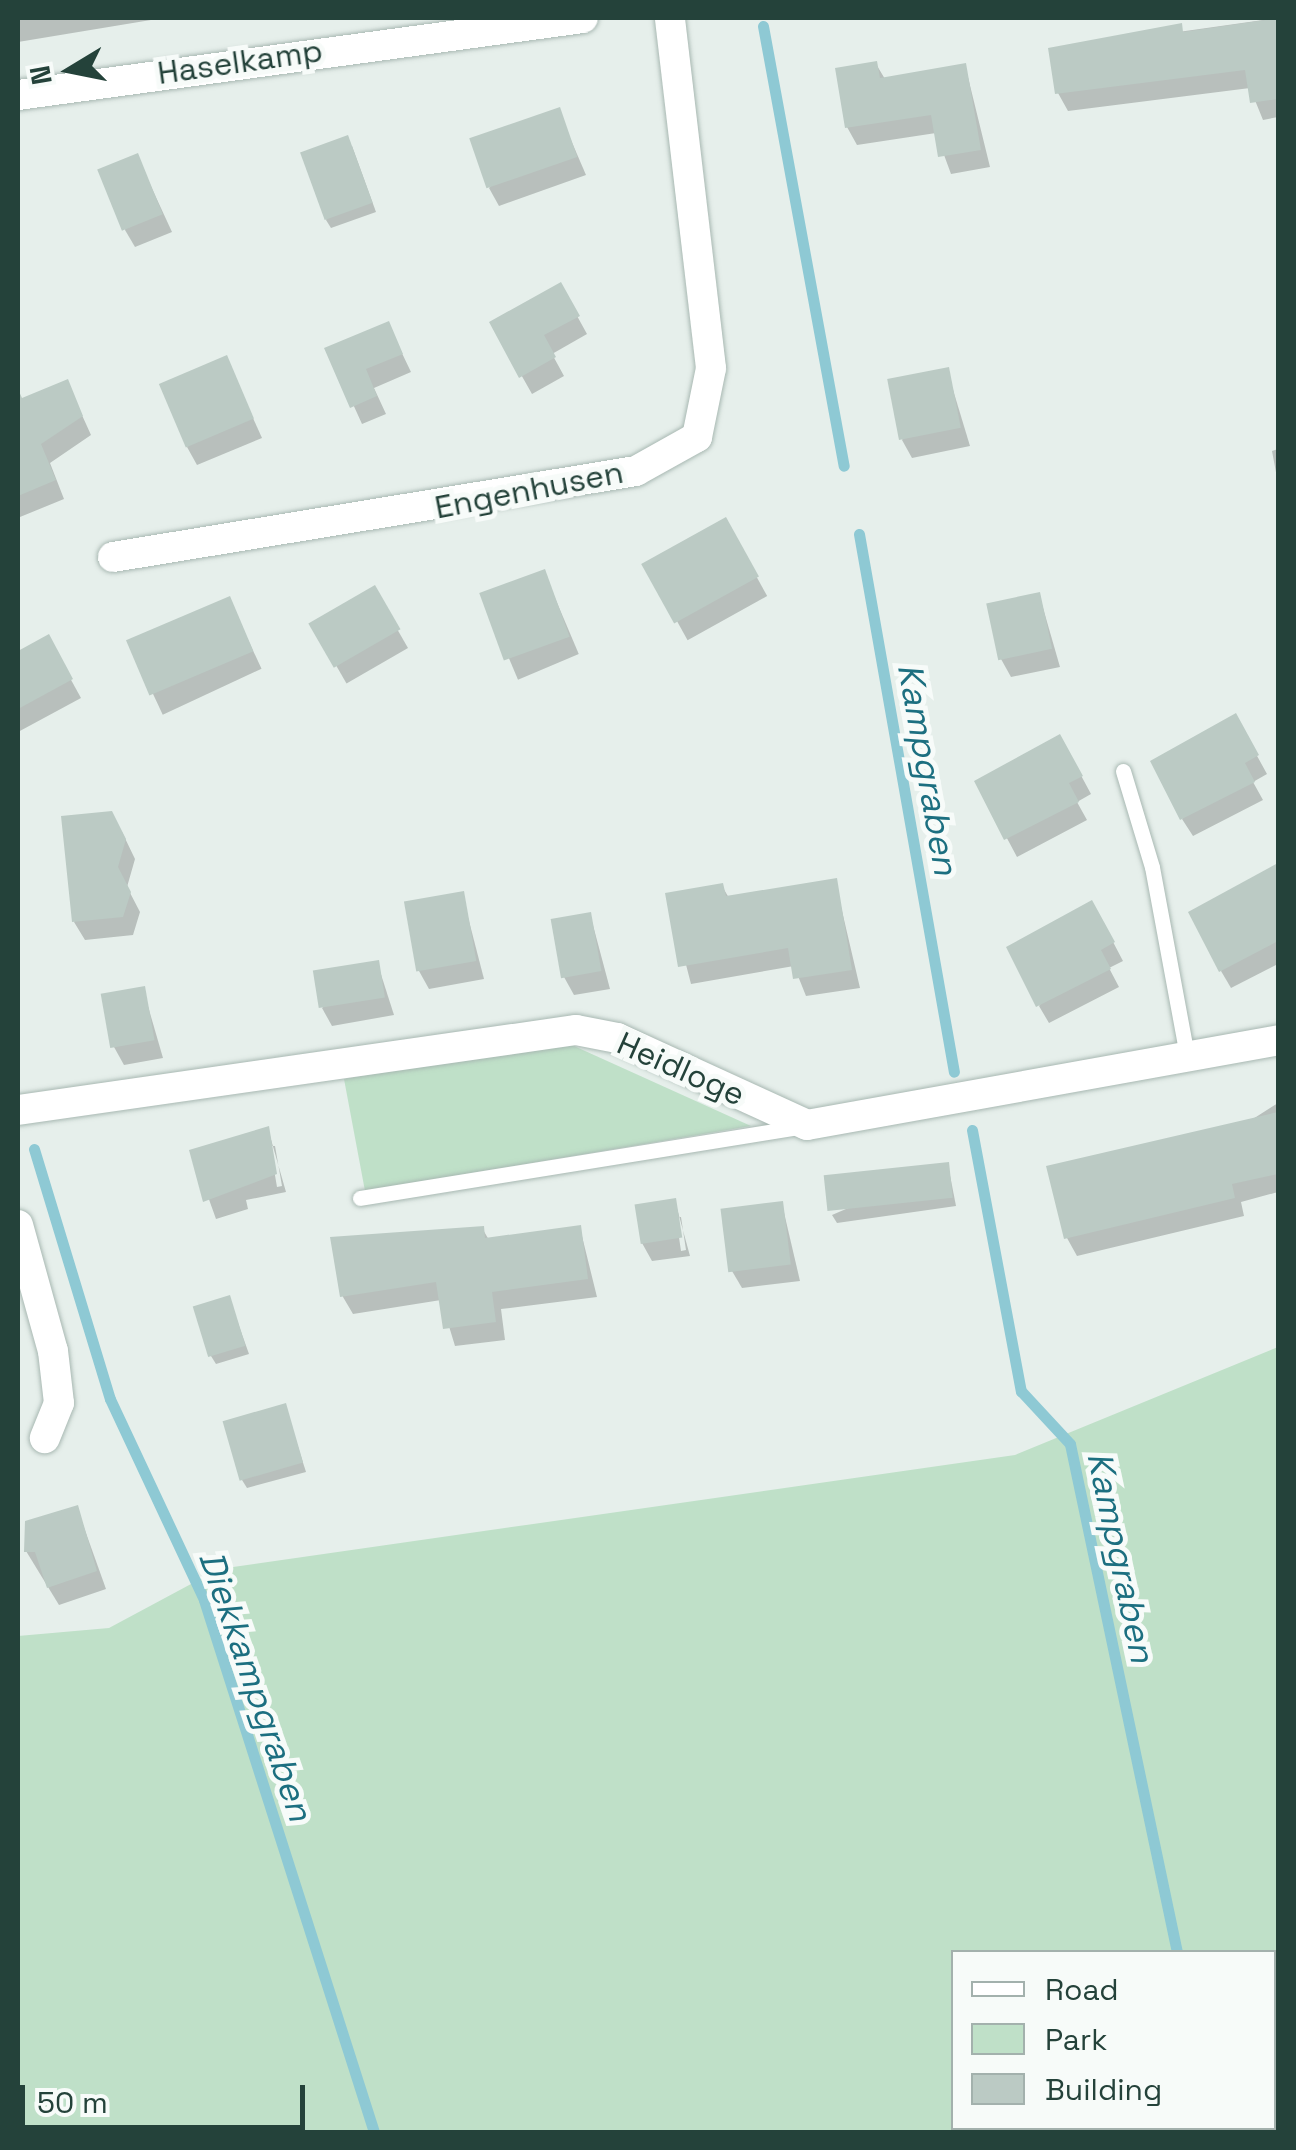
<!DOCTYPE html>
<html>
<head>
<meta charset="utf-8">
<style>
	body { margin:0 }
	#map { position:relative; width:1296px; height:2150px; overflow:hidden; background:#e6efeb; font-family:"Space Grotesk",sans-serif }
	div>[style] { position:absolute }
	.green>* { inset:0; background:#bfe0c8 }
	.shadow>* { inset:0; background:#0003; transform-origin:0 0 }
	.stream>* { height:11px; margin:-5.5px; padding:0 5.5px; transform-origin:5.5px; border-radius:5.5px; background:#8ec9d4 }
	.building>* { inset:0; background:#bbcac4; transform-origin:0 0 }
	.roads { filter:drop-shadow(0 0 2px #a8b8b2) drop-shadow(0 0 2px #a8b8b2) }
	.service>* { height:15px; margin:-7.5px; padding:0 7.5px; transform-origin:7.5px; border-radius:7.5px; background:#fff }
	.minor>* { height:30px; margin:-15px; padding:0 15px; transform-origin:15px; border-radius:15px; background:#fff }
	span { translate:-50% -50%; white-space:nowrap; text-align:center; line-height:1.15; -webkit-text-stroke:10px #f7fbf9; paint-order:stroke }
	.street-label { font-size:32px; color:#24423a }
	.water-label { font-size:35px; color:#1c6f80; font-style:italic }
	.frame { position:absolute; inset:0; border:20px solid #24423a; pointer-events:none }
	.legend { position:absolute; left:951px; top:1950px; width:325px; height:180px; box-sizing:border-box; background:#f7fbf9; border:2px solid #a3b1ad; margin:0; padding:12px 18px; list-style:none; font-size:30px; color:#24423a }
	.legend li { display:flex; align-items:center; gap:20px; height:50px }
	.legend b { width:50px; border:2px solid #a3b1ad }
	.north { position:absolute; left:20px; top:20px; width:100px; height:100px; -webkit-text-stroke:8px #f7fbf9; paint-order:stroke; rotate:260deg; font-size:28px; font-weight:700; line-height:40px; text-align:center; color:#24423a }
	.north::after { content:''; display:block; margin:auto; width:35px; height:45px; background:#24423a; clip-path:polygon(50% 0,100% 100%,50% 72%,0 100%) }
	.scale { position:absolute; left:20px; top:2085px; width:285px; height:45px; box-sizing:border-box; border:5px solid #24423a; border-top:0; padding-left:12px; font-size:30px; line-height:35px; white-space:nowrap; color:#24423a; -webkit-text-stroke:8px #f7fbf9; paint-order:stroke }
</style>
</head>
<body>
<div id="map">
	<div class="green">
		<i style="clip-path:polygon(563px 1041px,751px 1126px,365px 1191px,344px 1079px)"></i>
		<i style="clip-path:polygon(evenodd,1278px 1347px,1278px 2132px,18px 2132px,18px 1636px,109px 1628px,219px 1569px,1015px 1455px,1278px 1347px,954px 1952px,1274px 1952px,1274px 2128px,954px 2128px,954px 1952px)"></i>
	</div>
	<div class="shadow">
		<i style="clip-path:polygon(18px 18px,163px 18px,18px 42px)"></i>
		<i style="clip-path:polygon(1278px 18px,1278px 117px,1263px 120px,1250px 88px,1068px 111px,1058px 93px,1051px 50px)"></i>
		<i style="clip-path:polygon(876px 64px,885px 79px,965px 65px,990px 167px,951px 174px,936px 133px,857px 145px,847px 127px)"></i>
		<i style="clip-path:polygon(558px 110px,586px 175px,499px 206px,489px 188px)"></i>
		<i style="clip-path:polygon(352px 146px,376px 212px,331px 228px,326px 220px)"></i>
		<i style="clip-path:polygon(137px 156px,172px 232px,135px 247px,125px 230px)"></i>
		<i style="clip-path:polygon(560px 285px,587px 334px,552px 354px,564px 376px,532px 394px,492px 323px)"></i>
		<i style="clip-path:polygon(388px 324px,411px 372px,374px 388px,386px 414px,362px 424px,328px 349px)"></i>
		<i style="clip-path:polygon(226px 358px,262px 438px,197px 465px,187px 447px)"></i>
		<i style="clip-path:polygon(947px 370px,970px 446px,912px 458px,902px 440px)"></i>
		<i style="clip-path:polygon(67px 382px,91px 435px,50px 463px,64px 499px,20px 517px,18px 403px)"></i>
		<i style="clip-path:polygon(1278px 449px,1278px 483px,1272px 451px)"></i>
		<i style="left:725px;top:520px;width:87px;height:91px;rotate:61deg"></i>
		<i style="left:544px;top:572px;width:89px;height:66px;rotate:67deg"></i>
		<i style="left:374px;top:589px;width:68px;height:71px;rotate:60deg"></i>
		<i style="clip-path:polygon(1039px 594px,1060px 667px,1011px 677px,1001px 659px)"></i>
		<i style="left:229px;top:599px;width:77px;height:109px;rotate:65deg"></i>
		<i style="clip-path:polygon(48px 638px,81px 698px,18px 732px,18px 654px)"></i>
		<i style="clip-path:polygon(1245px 734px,1267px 774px,1253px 782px,1263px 800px,1193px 836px,1182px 819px)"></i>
		<i style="clip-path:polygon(1070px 755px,1091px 794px,1077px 802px,1087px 820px,1017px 857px,977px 782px)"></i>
		<i style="clip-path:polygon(122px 832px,135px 859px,127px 887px,140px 912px,133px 935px,85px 940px,74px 922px)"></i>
		<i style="clip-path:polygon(1274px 869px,1278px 964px,1231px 988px,1221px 971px)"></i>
		<i style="clip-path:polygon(835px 881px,860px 988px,806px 996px,794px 966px,691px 984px,668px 895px,722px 886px,729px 898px)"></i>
		<i style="clip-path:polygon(462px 894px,484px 979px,429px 989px,419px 971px)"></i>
		<i style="clip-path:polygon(590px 914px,610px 989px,574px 995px,564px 977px)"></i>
		<i style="clip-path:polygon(1102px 921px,1123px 961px,1109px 968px,1119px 987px,1049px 1023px,1039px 1006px)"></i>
		<i style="clip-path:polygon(377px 962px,394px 1015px,332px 1026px,322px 1008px)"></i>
		<i style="clip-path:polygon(143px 989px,163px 1058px,124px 1065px,114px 1047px)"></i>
		<i style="clip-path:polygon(1278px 1103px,1278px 1192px,1241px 1202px,1244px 1216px,1077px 1256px,1067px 1238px)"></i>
		<i style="clip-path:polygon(evenodd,268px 1129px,286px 1192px,246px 1200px,248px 1209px,216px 1219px,192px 1152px,268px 1129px,270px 1146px,275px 1146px,282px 1186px,277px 1187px,270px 1146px)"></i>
		<i style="clip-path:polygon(948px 1165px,956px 1206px,837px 1223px,832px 1215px)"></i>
		<i style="clip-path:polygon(evenodd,675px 1201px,690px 1256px,652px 1261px,642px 1243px,675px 1201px,676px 1217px,681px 1217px,686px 1250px,681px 1251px,676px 1217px)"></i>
		<i style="clip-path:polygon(782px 1204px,800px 1281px,742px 1288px,732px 1271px)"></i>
		<i style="clip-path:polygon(482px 1228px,489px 1240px,580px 1228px,597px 1297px,501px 1309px,505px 1340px,455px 1346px,441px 1300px,353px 1314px,343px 1297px,333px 1240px)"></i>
		<i style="clip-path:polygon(229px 1298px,249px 1354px,216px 1364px,211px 1356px)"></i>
		<i style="clip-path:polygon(285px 1406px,306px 1472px,247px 1488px,242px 1480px)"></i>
		<i style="clip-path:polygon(77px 1508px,106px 1589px,59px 1605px,26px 1551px)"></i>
	</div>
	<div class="stream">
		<i style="left:763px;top:26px;width:447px;rotate:79.6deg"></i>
		<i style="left:859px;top:534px;width:546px;rotate:79.99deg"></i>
		<i style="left:972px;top:1130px;width:266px;rotate:79.4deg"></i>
		<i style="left:1021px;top:1391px;width:72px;rotate:47.2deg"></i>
		<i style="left:1070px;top:1444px;width:519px;rotate:78.11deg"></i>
		<i style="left:34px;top:1149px;width:261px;rotate:73.1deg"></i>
		<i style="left:110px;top:1399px;width:222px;rotate:64.9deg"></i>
		<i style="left:204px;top:1600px;width:559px;rotate:72.28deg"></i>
		<i style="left:1214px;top:2128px;width:4px;rotate:76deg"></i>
	</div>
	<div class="building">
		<i style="clip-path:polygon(1278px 18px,1278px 99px,1250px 103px,1245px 70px,1055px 94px,1048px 48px,1182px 23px,1183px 32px)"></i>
		<i style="clip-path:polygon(877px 61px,880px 78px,966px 63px,981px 150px,938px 157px,931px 115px,845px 128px,835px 68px)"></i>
		<i style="left:560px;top:107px;width:53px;height:96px;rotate:71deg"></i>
		<i style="left:348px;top:135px;width:72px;height:51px;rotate:70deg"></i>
		<i style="left:138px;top:153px;width:66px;height:44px;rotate:68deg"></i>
		<i style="clip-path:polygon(561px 282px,580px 316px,544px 335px,556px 357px,519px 378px,489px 322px)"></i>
		<i style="clip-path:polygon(389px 321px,403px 354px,366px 369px,377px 396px,350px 408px,324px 348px)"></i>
		<i style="left:227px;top:355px;width:69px;height:74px;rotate:67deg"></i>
		<i style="left:949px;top:367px;width:62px;height:63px;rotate:79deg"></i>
		<i style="clip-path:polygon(68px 379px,83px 416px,41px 444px,56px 480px,18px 496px,18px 389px,22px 398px)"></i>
		<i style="left:726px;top:517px;width:68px;height:97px;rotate:61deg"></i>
		<i style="left:545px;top:569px;width:72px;height:70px;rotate:70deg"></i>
		<i style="left:375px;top:585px;width:51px;height:77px;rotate:60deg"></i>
		<i style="left:1040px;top:592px;width:58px;height:55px;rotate:78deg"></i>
		<i style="left:230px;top:596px;width:60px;height:113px;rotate:67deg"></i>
		<i style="clip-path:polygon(49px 634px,73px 679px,18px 709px,18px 651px)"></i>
		<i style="clip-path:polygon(1236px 713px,1259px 755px,1245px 763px,1255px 782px,1180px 820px,1150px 761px)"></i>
		<i style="clip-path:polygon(1060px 734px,1083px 776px,1069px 783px,1079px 802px,1004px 840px,974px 781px)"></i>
		<i style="clip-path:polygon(112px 811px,126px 839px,118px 867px,131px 892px,123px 917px,72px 922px,61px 816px)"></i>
		<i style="clip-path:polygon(1278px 863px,1278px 941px,1219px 972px,1188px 912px)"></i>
		<i style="clip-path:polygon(837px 878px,852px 970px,793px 979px,788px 948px,678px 967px,665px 893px,723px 883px,726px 896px)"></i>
		<i style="left:464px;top:891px;width:71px;height:61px;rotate:80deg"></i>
		<i style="clip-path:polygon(1092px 900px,1115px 942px,1101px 950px,1111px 969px,1036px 1007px,1006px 947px)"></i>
		<i style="left:591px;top:912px;width:60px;height:41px;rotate:80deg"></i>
		<i style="left:379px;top:960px;width:38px;height:67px;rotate:81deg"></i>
		<i style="left:145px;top:986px;width:55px;height:45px;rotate:80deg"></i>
		<i style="clip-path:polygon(1278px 1112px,1278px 1174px,1232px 1184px,1235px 1198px,1064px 1239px,1046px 1166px)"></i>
		<i style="clip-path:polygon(269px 1126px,277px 1174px,203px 1202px,189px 1150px)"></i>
		<i style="left:949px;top:1162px;width:36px;height:126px;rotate:84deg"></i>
		<i style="left:676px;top:1198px;width:40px;height:42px;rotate:81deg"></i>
		<i style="left:783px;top:1201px;width:64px;height:63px;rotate:83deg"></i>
		<i style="clip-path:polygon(581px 1225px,588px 1279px,492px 1292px,496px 1322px,443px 1329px,436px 1282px,340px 1297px,330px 1237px,484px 1226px,485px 1238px)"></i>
		<i style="left:230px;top:1295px;width:53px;height:39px;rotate:73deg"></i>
		<i style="left:286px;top:1403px;width:62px;height:66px;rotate:74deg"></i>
		<i style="clip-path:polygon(78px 1505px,97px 1571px,47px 1588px,35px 1552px,24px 1552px,25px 1521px)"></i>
	</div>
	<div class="roads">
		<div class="service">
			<i style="left:1123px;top:771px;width:100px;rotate:73.2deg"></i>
			<i style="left:1152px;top:867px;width:197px;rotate:79.5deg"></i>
			<i style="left:360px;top:1198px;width:444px;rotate:-9.2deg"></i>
		</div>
		<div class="minor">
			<i style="left:18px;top:95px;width:570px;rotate:-7.76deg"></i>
			<i style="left:113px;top:557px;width:530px;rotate:-9.34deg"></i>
			<i style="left:636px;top:471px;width:70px;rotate:-29.1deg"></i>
			<i style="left:697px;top:437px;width:70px;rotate:-78.5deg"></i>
			<i style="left:711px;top:368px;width:352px;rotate:-96.7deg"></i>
			<i style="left:18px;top:1110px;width:564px;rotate:-8.16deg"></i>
			<i style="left:576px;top:1030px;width:42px;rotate:11deg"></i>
			<i style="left:617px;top:1038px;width:209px;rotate:24.6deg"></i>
			<i style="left:807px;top:1125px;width:479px;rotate:-10.2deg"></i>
			<i style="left:18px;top:1225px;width:131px;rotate:74.5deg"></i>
			<i style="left:53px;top:1351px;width:52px;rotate:83.4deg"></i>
			<i style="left:59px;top:1403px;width:38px;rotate:112deg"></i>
		</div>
	</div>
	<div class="street-label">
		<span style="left:240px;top:62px;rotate:-8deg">Haselkamp</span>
		<span style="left:529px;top:490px;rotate:-11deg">Engenhusen</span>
		<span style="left:681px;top:1069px;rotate:24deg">Heidloge</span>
	</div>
	<div class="water-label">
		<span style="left:928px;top:769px;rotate:80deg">Kampgraben</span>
		<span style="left:1121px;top:1557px;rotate:78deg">Kampgraben</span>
		<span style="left:256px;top:1686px;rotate:71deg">Diekkampgraben</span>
	</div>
	<div class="frame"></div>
	<ul class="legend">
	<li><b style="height:12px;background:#fff"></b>Road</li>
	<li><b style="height:28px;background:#bfe0c8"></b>Park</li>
	<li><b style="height:28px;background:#bbcac4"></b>Building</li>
	</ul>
	<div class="north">N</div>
	<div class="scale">50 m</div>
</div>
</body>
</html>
